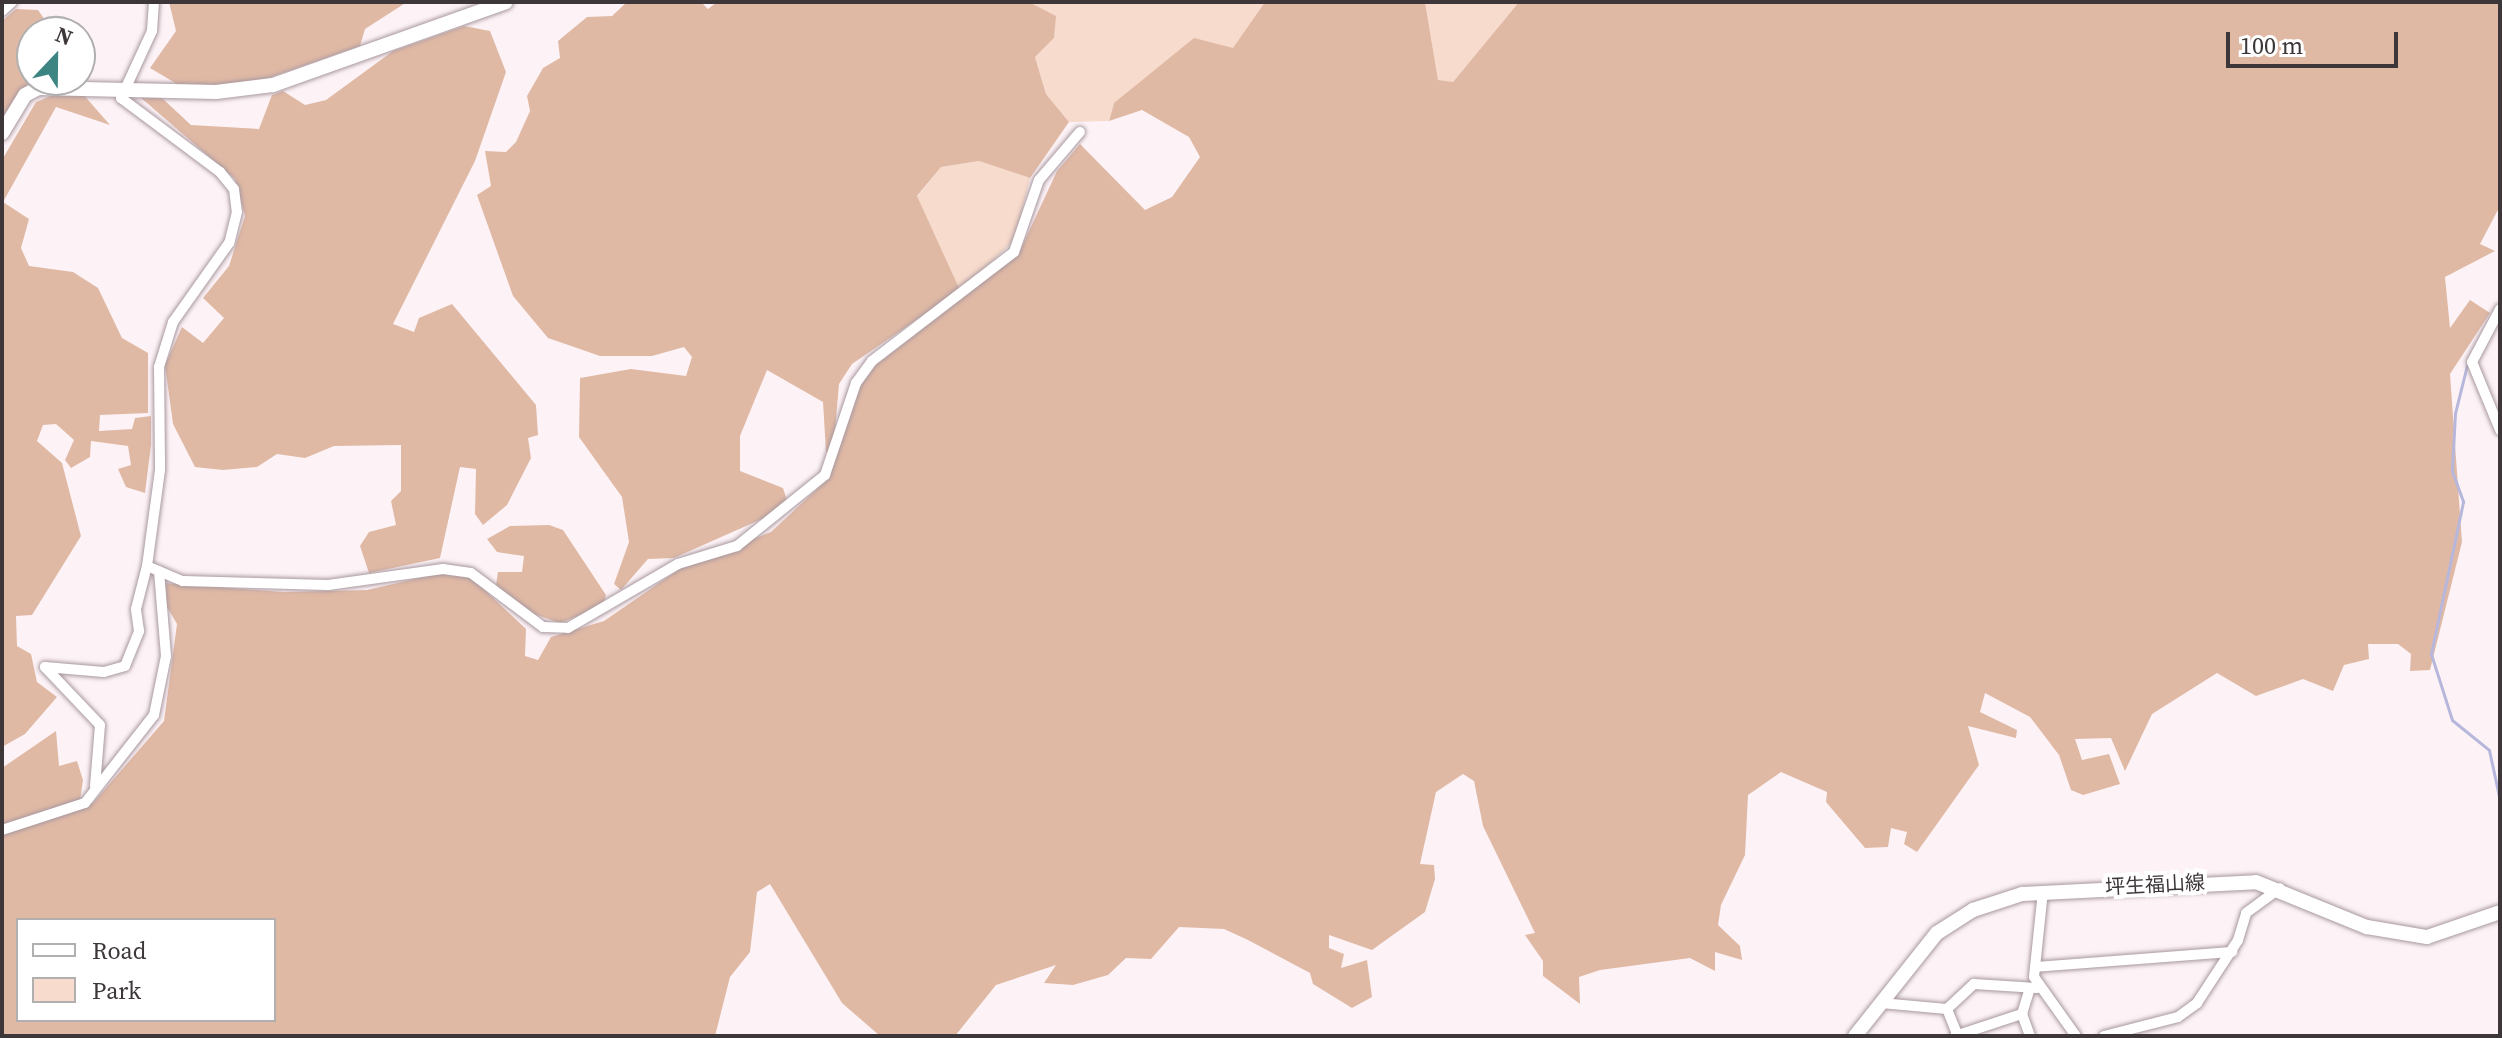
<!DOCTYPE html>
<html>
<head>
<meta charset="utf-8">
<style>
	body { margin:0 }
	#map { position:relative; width:2502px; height:1038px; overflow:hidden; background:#fdf3f7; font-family:"Source Serif 4","Noto Sans JP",serif }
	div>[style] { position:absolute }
	.green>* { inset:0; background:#f7dbcc }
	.forest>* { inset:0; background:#e0b9a5 }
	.stream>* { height:3px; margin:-1.5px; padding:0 1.5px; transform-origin:1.5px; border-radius:1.5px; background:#b7b7dc }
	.roads { filter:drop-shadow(0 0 2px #a8989f) drop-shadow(0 0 2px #a8989f) }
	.minor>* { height:10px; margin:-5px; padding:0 5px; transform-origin:5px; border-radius:5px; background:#fff }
	.tertiary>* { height:14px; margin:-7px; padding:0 7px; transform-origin:7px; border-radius:7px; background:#fff }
	.secondary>* { height:14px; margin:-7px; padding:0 7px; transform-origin:7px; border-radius:7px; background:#fff }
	span { translate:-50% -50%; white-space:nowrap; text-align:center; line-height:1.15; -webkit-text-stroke:8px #fff; paint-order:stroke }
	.street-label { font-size:20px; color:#3d373a }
	.frame { position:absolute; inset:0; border:4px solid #3d373a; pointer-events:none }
	.legend { position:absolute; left:16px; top:918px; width:260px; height:104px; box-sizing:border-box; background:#fff; border:2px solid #b1afb0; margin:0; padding:10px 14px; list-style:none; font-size:24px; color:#3d373a }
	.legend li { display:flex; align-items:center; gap:16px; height:40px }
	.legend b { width:40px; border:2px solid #b1afb0 }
	.north { position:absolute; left:16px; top:16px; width:80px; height:80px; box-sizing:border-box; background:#fff; border:2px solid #b1afb0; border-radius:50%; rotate:22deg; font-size:22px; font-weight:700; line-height:32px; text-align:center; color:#3d373a }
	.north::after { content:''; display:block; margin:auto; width:28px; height:36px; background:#3d8583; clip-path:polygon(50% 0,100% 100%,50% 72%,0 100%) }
	.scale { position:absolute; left:2226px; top:32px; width:172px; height:36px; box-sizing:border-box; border:4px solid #3d373a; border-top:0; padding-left:10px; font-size:24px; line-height:28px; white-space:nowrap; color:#3d373a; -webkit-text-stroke:6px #fff; paint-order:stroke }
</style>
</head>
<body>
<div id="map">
	<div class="green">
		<i style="clip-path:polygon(1029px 2px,1265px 2px,1233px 49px,1114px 103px,1109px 121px,1069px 122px,1046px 94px,1035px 57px,1054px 38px,1055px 16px)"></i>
		<i style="clip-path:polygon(1425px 2px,1519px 2px,1453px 82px,1438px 81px)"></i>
		<i style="clip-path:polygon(979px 161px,1030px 178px,1015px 240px,960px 290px,917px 197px,941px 167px)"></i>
	</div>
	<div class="forest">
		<i style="clip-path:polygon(169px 2px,407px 2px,365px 29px,360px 46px,254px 83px,223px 85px,177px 84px,150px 68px,176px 31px)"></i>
		<i style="clip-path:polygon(627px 2px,701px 2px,708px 9px,717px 2px,1029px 2px,1056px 16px,1054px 38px,1035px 57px,1046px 94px,1069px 122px,1030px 178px,979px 161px,941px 167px,917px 196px,960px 290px,852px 364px,839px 384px,833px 454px,826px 452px,823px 402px,767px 370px,740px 436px,740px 471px,783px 488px,789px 507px,674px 558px,648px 559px,621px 590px,614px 584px,629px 542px,622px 497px,579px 437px,580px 378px,631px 369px,686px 376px,692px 357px,684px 347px,652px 356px,600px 356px,548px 338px,513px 296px,477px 195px,491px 186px,485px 151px,506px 152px,516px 142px,530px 111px,527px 96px,543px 68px,560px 58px,558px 41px,587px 17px,612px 16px)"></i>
		<i style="clip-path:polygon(evenodd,1265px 2px,1425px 2px,1438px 80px,1453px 82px,1519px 2px,2500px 2px,2500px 206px,2480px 244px,2495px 251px,2445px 277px,2450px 328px,2470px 300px,2490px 313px,2450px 374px,2462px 542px,2430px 670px,2410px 671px,2411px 654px,2398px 644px,2368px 644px,2369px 659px,2344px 665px,2333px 691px,2303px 679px,2256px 696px,2217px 673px,2152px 714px,2125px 771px,2111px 738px,2075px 739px,2082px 760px,2109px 754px,2120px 784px,2083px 795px,2071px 790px,2059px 755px,2030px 717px,1985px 693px,1980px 712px,2017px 730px,2016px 738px,1968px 726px,1979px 765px,1917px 852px,1904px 844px,1907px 832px,1891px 828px,1888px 847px,1865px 848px,1826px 802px,1827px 792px,1781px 772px,1748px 795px,1745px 855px,1721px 905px,1718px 925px,1740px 946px,1742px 960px,1715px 952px,1715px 971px,1690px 958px,1600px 970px,1579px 977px,1580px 1004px,1543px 976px,1543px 961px,1525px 935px,1535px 933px,1483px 826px,1474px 781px,1463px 774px,1436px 792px,1420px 864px,1434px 865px,1435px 879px,1425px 912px,1372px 950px,1329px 935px,1329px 948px,1344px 954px,1341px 968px,1367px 960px,1372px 997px,1352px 1008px,1313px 984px,1310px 973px,1248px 940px,1224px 929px,1179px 927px,1151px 959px,1126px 958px,1108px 975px,1073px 985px,1044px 983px,1056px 965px,996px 985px,955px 1036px,880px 1036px,842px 1003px,770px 884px,757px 892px,750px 952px,730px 977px,715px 1036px,2px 1036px,2px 768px,56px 731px,59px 766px,77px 761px,83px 780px,79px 807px,93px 803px,164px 721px,177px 624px,163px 600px,165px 583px,283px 592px,367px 590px,441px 573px,472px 578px,526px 629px,525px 656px,538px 660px,551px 637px,604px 621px,681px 568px,771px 532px,829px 478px,861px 385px,876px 365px,1018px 255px,1057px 171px,1080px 144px,1145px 210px,1172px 197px,1200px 157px,1189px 137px,1142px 110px,1109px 121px,1114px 103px,1194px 38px,1233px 48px,1265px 2px,18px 920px,274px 920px,274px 1020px,18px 1020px,18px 920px)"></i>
		<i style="clip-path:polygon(16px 9px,38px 10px,52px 30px,32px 32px,32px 80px,48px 80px,31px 84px,2px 125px,2px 21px)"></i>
		<i style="clip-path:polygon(464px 26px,490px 31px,506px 72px,475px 161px,393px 324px,414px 332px,419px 318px,452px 304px,536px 405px,538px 435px,528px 438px,531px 458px,507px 505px,483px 525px,475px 514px,476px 469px,460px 467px,440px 558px,369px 573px,360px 546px,369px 532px,396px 525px,391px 501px,401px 491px,401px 445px,334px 446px,305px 458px,277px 454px,257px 467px,223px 470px,195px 467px,173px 424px,165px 365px,182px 327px,203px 343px,224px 318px,203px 298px,229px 266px,245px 216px,235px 179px,140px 97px,162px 98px,191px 125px,259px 129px,272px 95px,283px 91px,305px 105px,326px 100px,393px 51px)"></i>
		<i style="clip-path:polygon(58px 93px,82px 93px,110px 125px,56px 107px,3px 202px,29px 219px,21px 248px,29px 266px,73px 272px,98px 288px,122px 338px,148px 353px,148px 413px,100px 415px,99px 431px,132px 429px,135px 418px,151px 416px,151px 445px,145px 493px,126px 487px,118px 469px,131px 465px,128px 446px,91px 441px,90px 457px,71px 468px,65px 460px,74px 440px,56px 424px,43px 425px,37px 441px,62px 463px,81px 536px,32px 615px,16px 616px,17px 646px,31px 654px,37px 682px,57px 697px,25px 734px,2px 747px,2px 160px,36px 102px)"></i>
		<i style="clip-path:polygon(549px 525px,563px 530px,606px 595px,603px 606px,560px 623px,534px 614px,496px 585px,498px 572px,522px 572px,524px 556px,497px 552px,487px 539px,510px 526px)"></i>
	</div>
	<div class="stream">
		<i style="left:2499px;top:322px;width:2px;rotate:-63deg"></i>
		<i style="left:2467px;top:365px;width:49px;rotate:104deg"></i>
		<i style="left:2455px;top:413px;width:58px;rotate:93deg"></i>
		<i style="left:2452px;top:471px;width:33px;rotate:70deg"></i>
		<i style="left:2463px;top:502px;width:155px;rotate:101.9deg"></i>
		<i style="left:2431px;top:654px;width:69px;rotate:72.3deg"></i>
		<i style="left:2452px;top:720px;width:48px;rotate:39deg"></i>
		<i style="left:2489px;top:750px;width:52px;rotate:77.8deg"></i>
	</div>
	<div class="roads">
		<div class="minor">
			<i style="left:154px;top:2px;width:29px;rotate:94deg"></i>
			<i style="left:152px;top:31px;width:74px;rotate:114.8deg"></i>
			<i style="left:121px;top:98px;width:124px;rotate:36.8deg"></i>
			<i style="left:220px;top:172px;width:22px;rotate:51deg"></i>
			<i style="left:234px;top:189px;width:23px;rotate:83deg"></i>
			<i style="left:237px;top:212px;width:32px;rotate:104deg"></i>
			<i style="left:229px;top:243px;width:97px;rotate:125.3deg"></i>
			<i style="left:173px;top:322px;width:47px;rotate:107.3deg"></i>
			<i style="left:159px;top:367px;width:103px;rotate:89.4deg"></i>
			<i style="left:160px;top:470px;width:97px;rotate:97.7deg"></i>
			<i style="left:147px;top:566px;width:39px;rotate:23deg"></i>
			<i style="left:183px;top:581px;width:145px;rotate:1.6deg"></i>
			<i style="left:328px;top:585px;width:116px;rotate:-7.9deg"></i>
			<i style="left:443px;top:569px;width:28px;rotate:8deg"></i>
			<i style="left:471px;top:573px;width:90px;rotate:36.9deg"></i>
			<i style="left:543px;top:627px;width:25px;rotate:2deg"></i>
			<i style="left:568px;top:628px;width:127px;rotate:-30.2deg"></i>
			<i style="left:678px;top:564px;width:62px;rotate:-17deg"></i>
			<i style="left:737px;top:546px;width:113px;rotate:-38.9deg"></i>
			<i style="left:825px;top:475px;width:97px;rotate:-71.4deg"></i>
			<i style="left:856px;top:383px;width:27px;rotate:-54deg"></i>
			<i style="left:872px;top:361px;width:179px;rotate:-37.5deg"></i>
			<i style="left:1014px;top:252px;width:76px;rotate:-70.9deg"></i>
			<i style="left:1039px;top:180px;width:63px;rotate:-49.5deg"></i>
			<i style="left:2px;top:11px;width:13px;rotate:-42deg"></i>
			<i style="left:2500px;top:309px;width:60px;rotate:117.8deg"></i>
			<i style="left:2472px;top:362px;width:74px;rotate:67.6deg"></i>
			<i style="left:95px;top:786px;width:61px;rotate:-85.3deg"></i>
			<i style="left:100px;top:725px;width:80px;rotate:-133.5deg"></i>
			<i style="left:45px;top:667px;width:59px;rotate:4.8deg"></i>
			<i style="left:104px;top:672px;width:22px;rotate:-16deg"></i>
			<i style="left:125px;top:666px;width:38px;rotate:-68deg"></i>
			<i style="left:139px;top:631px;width:22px;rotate:-98deg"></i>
			<i style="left:136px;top:609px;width:44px;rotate:-75.7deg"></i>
			<i style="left:2px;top:830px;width:87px;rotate:-18deg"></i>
			<i style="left:85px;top:803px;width:112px;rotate:-51.9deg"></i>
			<i style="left:154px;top:715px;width:60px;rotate:-78.5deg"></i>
			<i style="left:166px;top:656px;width:85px;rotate:-94.7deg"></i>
			<i style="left:2043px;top:891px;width:86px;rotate:96deg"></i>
			<i style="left:2034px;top:977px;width:72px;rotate:54.6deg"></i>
			<i style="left:2035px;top:967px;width:198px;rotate:-4.4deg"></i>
			<i style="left:2029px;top:991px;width:24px;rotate:107deg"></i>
			<i style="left:2022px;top:1014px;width:23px;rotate:70deg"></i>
			<i style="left:1881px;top:1003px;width:66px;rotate:5.2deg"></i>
			<i style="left:1947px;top:1009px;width:37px;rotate:-43deg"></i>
			<i style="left:1974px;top:984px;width:63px;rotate:3.6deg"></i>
			<i style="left:1947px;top:1009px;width:29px;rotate:68deg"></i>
			<i style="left:1955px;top:1036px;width:71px;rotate:-18.2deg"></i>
			<i style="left:2104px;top:1036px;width:76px;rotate:-14.4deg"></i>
			<i style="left:2178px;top:1017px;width:24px;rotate:-36deg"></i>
			<i style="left:2197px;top:1003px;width:75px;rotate:-56.9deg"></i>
			<i style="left:2238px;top:940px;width:28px;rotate:-73deg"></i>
			<i style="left:2246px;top:913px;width:42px;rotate:-36.3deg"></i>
		</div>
		<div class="tertiary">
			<i style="left:2px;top:133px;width:44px;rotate:-58.8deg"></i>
			<i style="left:25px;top:95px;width:15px;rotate:-28deg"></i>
			<i style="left:38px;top:88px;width:178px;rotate:1.3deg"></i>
			<i style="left:216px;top:92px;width:57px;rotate:-7deg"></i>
			<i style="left:273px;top:85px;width:247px;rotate:-19.6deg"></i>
		</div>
		<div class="secondary">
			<i style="left:1855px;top:1036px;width:132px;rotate:-51.5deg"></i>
			<i style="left:1937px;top:933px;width:43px;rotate:-32.6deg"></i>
			<i style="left:1973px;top:910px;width:52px;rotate:-18.1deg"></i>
			<i style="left:2022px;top:894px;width:234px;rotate:-2.9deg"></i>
			<i style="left:2256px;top:882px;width:120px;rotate:22.1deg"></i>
			<i style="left:2367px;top:927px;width:61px;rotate:9.5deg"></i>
			<i style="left:2427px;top:937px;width:77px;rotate:-18.9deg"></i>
		</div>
	</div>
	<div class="street-label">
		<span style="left:2155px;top:885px;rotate:-3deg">坪生福山線</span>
	</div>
	<div class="frame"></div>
	<ul class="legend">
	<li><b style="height:10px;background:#fff"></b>Road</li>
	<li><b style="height:22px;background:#f7dbcc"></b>Park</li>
	</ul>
	<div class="north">N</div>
	<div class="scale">100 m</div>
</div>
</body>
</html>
